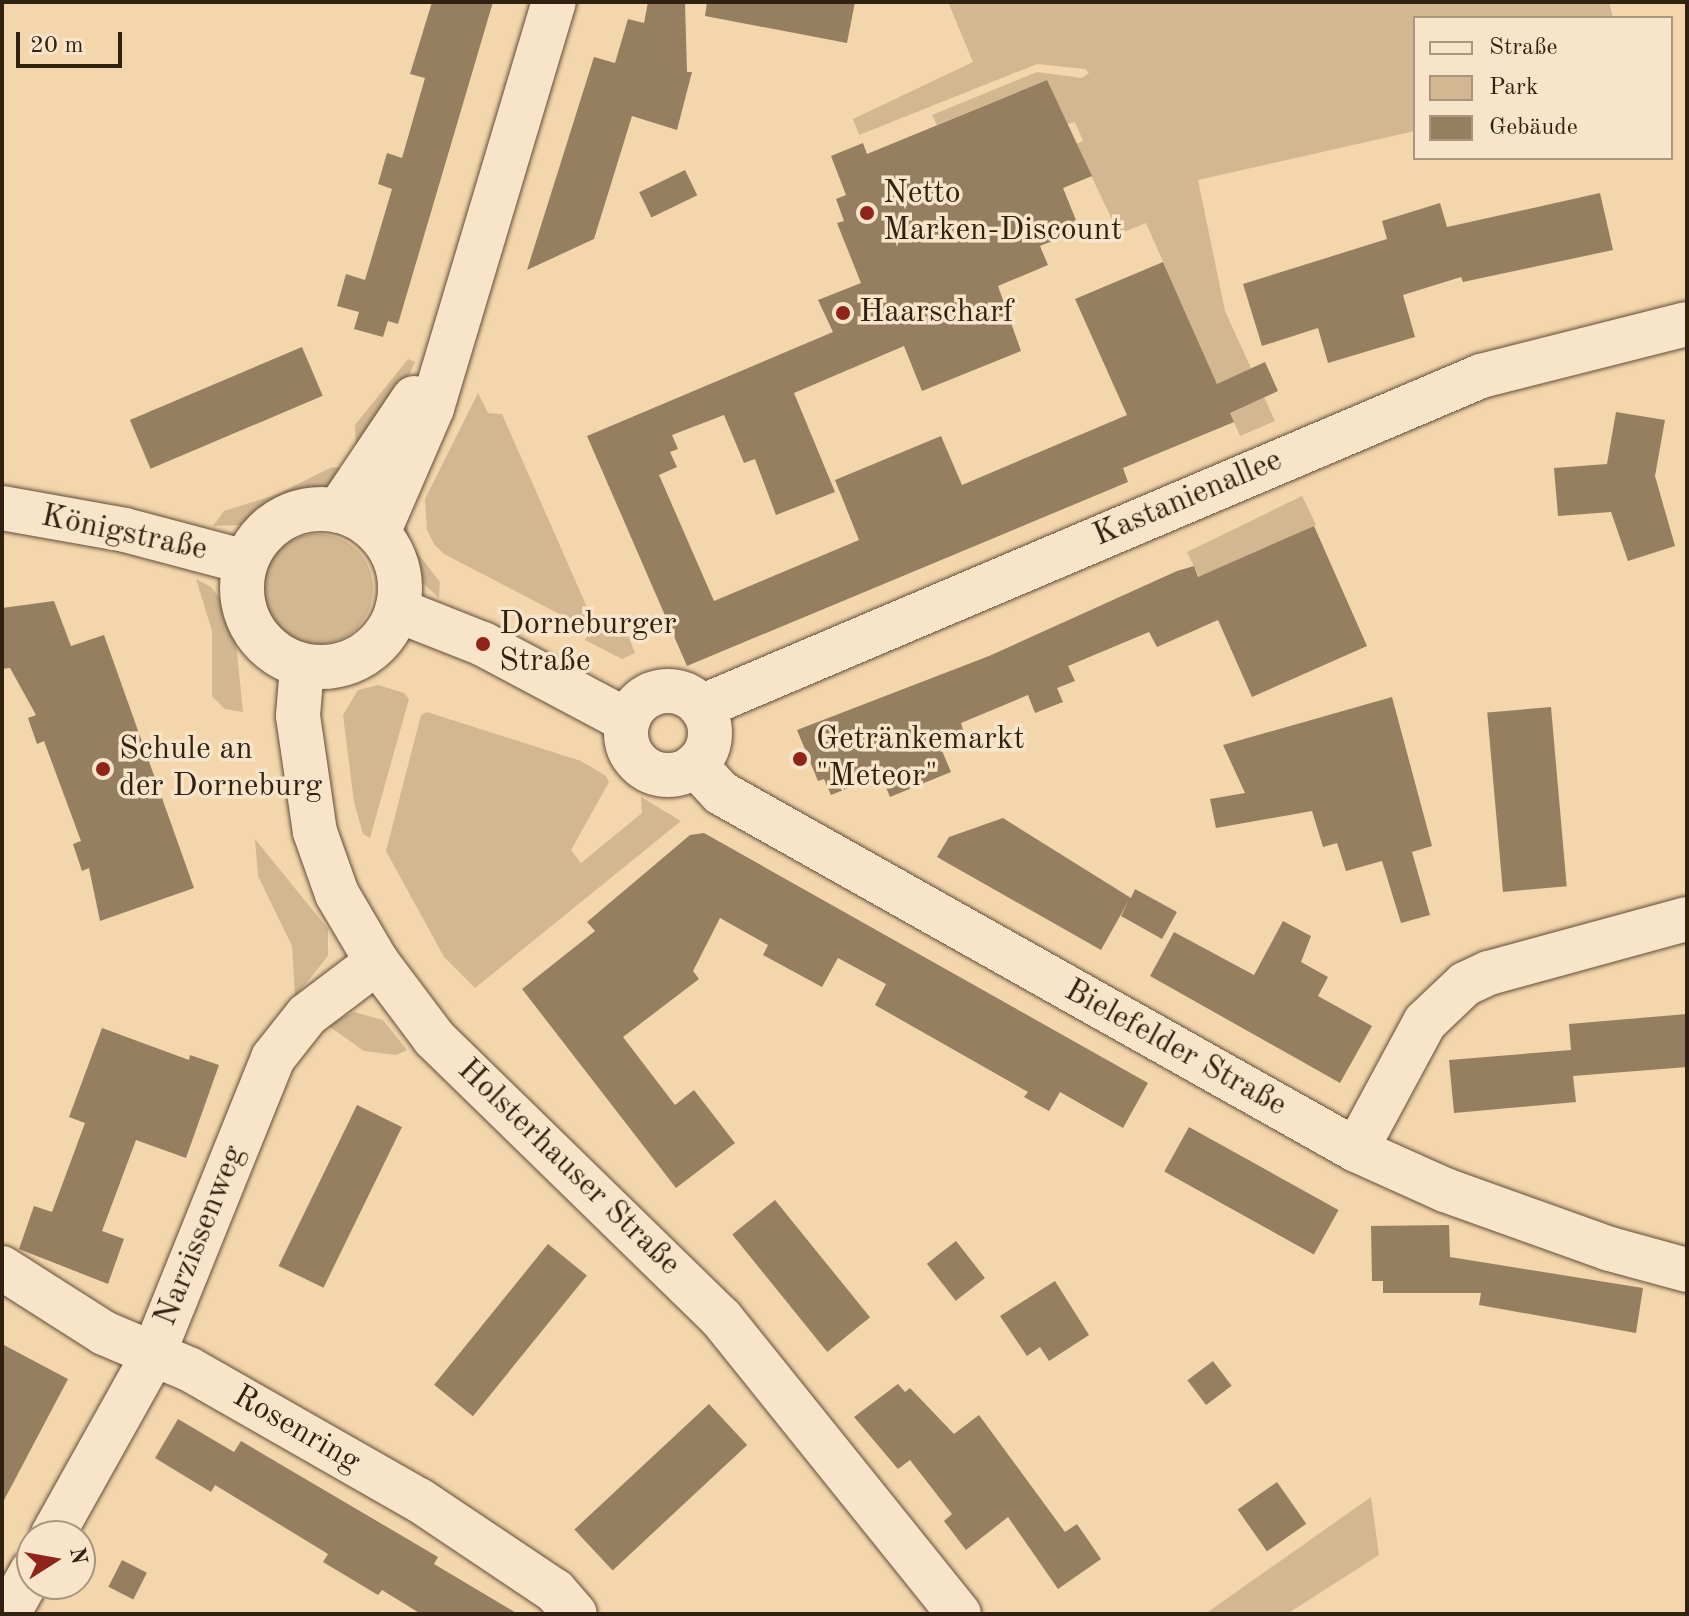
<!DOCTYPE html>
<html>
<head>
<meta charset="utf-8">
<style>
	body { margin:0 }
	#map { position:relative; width:1689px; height:1616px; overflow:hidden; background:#f3d6ac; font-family:"Old Standard TT",serif }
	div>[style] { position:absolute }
	.green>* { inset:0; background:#d2b791; transform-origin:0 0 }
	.round { border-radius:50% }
	.building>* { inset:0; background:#967f61; transform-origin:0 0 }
	.roads { filter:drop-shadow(0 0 2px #624e37) drop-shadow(0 0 2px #624e37) }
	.minor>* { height:44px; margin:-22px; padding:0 22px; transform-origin:22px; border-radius:22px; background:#f7e4c9 }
	.minor>.ring { margin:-22px; padding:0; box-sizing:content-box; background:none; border:44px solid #f7e4c9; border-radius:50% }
	.dots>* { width:22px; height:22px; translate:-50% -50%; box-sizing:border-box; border:4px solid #f7e4c9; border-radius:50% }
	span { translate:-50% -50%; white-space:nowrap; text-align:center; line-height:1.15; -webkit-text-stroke:7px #f7e4c9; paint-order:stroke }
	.poi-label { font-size:32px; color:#312110 }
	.left { translate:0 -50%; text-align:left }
	.street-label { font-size:32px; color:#312110 }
	.frame { position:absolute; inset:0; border:4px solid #312110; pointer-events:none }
	.legend { position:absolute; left:1413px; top:16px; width:260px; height:144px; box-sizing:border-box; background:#f7e4c9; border:2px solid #a8967f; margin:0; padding:10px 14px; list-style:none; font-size:24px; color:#312110 }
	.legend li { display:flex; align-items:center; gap:16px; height:40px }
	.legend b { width:40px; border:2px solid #a8967f }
	.north { position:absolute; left:16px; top:1520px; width:80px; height:80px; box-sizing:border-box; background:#f7e4c9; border:2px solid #a8967f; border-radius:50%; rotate:79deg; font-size:22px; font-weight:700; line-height:32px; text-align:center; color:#312110 }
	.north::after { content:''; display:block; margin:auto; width:28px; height:36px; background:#8f2418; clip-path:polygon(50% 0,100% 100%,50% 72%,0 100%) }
	.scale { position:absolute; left:16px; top:32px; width:106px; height:36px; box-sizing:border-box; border:4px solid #312110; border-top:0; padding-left:10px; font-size:24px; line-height:28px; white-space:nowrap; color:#312110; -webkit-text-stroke:6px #f7e4c9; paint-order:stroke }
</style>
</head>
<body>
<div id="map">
	<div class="green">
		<i style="clip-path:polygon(948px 2px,1609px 2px,1613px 18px,1415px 18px,1415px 131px,1198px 180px,1225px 311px,1275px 421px,1240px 436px,1146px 223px,1119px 234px,1076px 144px,1083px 141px,1075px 122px,1065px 125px,1047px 80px,937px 125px,932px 115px,1037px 72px,1082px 78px,1089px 73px,1085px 69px,1037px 64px,859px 135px,853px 119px,973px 62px)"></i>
		<i style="clip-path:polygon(408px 359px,415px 362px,405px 383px,356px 447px,355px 425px)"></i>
		<i style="clip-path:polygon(478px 393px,488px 413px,502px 414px,590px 614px,627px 632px,635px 653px,622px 659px,585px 640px,590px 630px,444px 554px,434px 544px,427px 530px,425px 499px)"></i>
		<i style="clip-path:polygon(332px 467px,348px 469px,325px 495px,292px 500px,242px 525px,213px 526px,224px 511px,278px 494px)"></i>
		<i style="left:1302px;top:496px;width:32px;height:128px;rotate:64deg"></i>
		<i style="clip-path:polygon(405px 518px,412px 546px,440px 582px,439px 598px,409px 570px,397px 531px)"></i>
		<i class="round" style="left:263px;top:534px;width:110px;height:110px"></i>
		<i style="clip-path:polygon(196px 579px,211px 587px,226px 607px,236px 643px,243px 712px,225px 709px,212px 696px,212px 631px)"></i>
		<i style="clip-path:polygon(378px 685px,404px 693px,409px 699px,370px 838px,363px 834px,354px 802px,343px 715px,358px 690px)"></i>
		<i style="clip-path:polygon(427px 712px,581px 761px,606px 776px,609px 782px,571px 850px,581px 863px,642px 813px,641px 797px,681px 821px,475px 988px,444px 957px,386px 851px,421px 715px)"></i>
		<i style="clip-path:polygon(255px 839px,328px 929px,328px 956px,295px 997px,292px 946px,258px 876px)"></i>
		<i style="clip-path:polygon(354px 1012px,383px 1020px,407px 1050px,396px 1055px,364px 1051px,327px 1025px)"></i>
		<i style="clip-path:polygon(1371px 1497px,1379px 1555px,1287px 1614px,1205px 1614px)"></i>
	</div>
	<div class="building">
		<i style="clip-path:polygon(432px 2px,493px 2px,398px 324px,388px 321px,383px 337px,354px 329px,359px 312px,337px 306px,346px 274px,365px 280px,392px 189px,378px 184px,387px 153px,402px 158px,425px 78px,410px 74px)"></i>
		<i style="clip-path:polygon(648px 2px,685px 2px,687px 72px,692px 72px,677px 130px,632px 116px,594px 239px,527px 270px,594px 57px,615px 63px,628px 19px,644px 23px)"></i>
		<i style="clip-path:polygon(707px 2px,855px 2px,847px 43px,705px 16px)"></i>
		<i style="clip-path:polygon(1047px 80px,1092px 176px,1063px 188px,1080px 230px,1040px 246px,1048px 265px,998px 286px,1021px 351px,922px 391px,904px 346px,794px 393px,835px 492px,776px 515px,755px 459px,744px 463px,724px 415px,672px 435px,678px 449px,670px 452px,677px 467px,659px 475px,714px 601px,859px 540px,835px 480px,941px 436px,962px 485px,1127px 415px,1075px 299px,1163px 262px,1217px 384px,1265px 362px,1278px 391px,1230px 413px,1234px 422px,1123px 468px,1128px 482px,687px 666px,587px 436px,833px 332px,818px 300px,861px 283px,837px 223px,844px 221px,836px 199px,846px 195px,831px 156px,863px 143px,867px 154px)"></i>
		<i style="left:685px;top:170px;width:28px;height:51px;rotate:64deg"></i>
		<i style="clip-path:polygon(1600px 193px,1613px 250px,1463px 282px,1461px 277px,1403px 295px,1415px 337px,1328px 363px,1318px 328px,1262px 346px,1243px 284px,1387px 239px,1382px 221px,1440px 203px,1447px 227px)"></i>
		<i style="left:302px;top:347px;width:53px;height:187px;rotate:67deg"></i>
		<i style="clip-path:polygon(1616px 412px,1665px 420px,1655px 476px,1675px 546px,1628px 561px,1611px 512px,1558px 516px,1554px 468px,1607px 464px)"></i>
		<i style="clip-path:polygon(1314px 526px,1367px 646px,1252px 697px,1218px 620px,1157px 647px,1149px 632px,1068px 666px,1075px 681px,1057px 688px,1063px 702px,1035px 713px,1028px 695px,961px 723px,965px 736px,940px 746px,951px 772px,890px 797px,881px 775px,831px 795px,824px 779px,818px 781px,797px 730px,989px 656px,1177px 571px,1194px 566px,1198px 577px)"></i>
		<i style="clip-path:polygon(54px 601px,71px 646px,104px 635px,194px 888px,100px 921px,89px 868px,82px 871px,73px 844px,81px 841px,44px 741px,37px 744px,28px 718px,36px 715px,10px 668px,2px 669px,2px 608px)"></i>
		<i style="clip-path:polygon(1392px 697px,1432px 846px,1412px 852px,1430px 915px,1401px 923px,1382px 861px,1346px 871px,1337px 843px,1323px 847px,1312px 811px,1216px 828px,1210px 799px,1245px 793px,1223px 745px)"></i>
		<i style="left:1551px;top:707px;width:180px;height:64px;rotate:85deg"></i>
		<i style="clip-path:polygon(1003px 818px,1131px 898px,1135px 889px,1177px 912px,1162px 939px,1121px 916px,1129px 900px,1101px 950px,937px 857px,949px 837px)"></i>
		<i style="clip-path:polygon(704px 833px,1148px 1083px,1123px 1128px,1060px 1092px,1049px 1111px,1024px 1097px,1028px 1092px,875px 1005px,886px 984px,838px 958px,822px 987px,763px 955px,768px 945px,720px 918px,693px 971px,699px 979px,623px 1037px,675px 1105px,694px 1090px,735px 1143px,676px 1188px,522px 989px,595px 931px,587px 922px,690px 835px)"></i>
		<i style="clip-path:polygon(1283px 921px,1311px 936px,1301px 962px,1328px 977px,1318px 996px,1372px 1026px,1340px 1083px,1150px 976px,1174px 932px,1254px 975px)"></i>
		<i style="clip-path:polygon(1687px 1014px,1687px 1067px,1573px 1076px,1576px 1102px,1454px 1113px,1449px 1060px,1571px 1050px,1569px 1024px)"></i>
		<i style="clip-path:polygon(102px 1028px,189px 1060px,190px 1055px,219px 1065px,186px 1158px,136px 1140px,102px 1231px,124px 1239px,108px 1284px,19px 1249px,34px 1206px,52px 1212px,85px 1123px,69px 1117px)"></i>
		<i style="left:357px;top:1105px;width:50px;height:179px;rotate:26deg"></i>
		<i style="left:1189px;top:1127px;width:171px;height:51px;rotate:29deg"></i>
		<i style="left:775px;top:1200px;width:151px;height:55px;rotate:51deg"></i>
		<i style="clip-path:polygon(1449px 1225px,1450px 1257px,1643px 1288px,1636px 1333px,1479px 1305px,1481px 1293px,1383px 1293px,1383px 1281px,1372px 1281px,1371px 1226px)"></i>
		<i style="left:956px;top:1241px;width:47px;height:37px;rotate:52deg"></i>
		<i style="left:548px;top:1244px;width:50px;height:181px;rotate:39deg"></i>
		<i style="clip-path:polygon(1055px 1281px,1089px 1335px,1049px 1361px,1040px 1347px,1027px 1356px,1000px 1316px)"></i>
		<i style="clip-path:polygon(2px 1344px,68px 1379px,2px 1504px)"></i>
		<i style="left:1213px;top:1361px;width:31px;height:32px;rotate:53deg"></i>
		<i style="clip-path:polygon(898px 1384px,905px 1392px,910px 1388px,954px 1434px,979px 1415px,1065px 1532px,1077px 1524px,1101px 1559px,1058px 1589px,1008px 1517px,966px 1550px,944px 1521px,952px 1514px,910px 1460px,898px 1469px,854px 1417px)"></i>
		<i style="left:709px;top:1404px;width:56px;height:184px;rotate:47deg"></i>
		<i style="clip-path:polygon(178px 1419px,234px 1452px,241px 1441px,438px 1557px,434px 1564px,518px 1614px,421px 1614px,382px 1590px,378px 1595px,323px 1562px,328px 1554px,215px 1485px,211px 1492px,155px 1458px)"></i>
		<i style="left:1277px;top:1482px;width:51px;height:48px;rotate:55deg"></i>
		<i style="left:122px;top:1560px;width:28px;height:30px;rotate:27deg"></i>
	</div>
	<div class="roads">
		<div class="minor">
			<i style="left:2px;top:508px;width:125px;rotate:10.1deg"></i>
			<i style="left:125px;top:530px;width:125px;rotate:14.8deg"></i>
			<i class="ring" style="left:242px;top:509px;width:114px;height:114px"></i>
			<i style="left:338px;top:511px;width:136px;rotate:-56.1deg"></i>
			<i style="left:378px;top:533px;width:136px;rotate:-66.6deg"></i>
			<i style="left:432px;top:408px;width:424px;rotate:-73.3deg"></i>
			<i style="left:397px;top:610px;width:92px;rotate:21.6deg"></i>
			<i style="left:483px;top:644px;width:164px;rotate:28deg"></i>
			<i style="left:302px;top:666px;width:50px;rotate:94.6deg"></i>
			<i style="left:298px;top:716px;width:117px;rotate:81.7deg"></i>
			<i style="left:315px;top:832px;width:66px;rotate:70.5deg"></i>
			<i style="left:337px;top:894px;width:79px;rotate:59.5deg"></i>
			<i style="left:377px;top:962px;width:95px;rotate:53.1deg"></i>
			<i style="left:434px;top:1038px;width:401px;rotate:44.3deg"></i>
			<i style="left:721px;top:1318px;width:380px;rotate:51.2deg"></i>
			<i class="ring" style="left:626px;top:691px;width:40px;height:40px"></i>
			<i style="left:701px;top:707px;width:847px;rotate:-22.99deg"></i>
			<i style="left:1481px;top:376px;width:212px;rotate:-14.2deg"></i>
			<i style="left:695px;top:765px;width:38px;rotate:47deg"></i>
			<i style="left:721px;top:793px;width:728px;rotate:29.34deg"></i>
			<i style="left:1356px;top:1150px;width:98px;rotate:24.2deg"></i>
			<i style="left:1445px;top:1190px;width:175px;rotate:19.7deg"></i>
			<i style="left:1610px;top:1249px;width:80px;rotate:15.3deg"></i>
			<i style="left:1356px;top:1150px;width:145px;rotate:-61.7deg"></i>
			<i style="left:1425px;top:1022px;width:55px;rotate:-43.5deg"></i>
			<i style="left:1465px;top:984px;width:26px;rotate:-25deg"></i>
			<i style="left:1489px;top:973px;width:205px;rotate:-15.3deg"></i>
			<i style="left:2px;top:1268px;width:121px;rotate:32.5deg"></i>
			<i style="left:104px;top:1333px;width:92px;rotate:23deg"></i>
			<i style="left:189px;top:1369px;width:265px;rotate:29.7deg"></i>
			<i style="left:419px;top:1500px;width:164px;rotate:33.8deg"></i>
			<i style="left:555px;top:1591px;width:30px;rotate:49deg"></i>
			<i style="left:52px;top:1536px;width:207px;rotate:-60.8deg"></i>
			<i style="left:153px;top:1355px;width:320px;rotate:-68deg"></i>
			<i style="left:273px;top:1058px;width:55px;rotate:-51.7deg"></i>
			<i style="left:307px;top:1015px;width:88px;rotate:-37.1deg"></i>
			<i style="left:8px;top:1614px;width:49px;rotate:-60.8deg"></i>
		</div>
	</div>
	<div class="dots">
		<i style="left:867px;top:213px;background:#8f2418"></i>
		<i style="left:843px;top:313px;background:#8f2418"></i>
		<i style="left:483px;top:644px;background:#8f2418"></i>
		<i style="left:800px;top:759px;background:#8f2418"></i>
		<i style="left:103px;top:769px;background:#8f2418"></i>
	</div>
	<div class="poi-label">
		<span class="left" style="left:883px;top:213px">Netto<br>Marken-Discount</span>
		<span class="left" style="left:859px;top:313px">Haarscharf</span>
		<span class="left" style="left:499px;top:644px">Dorneburger<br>Straße</span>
		<span class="left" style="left:816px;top:759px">Getränkemarkt<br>"Meteor"</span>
		<span class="left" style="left:119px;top:769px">Schule an<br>der Dorneburg</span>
	</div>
	<div class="street-label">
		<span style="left:1188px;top:499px;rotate:-23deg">Kastanienallee</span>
		<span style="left:124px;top:534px;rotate:12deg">Königstraße</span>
		<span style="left:1175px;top:1049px;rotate:29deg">Bielefelder Straße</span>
		<span style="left:568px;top:1168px;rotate:44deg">Holsterhauser Straße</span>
		<span style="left:201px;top:1236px;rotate:-68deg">Narzissenweg</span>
		<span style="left:296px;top:1430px;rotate:30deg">Rosenring</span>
	</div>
	<div class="frame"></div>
	<ul class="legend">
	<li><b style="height:10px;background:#f7e4c9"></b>Straße</li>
	<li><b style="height:22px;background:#d2b791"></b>Park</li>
	<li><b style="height:22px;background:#967f61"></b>Gebäude</li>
	</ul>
	<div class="north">N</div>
	<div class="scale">20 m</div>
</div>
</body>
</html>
